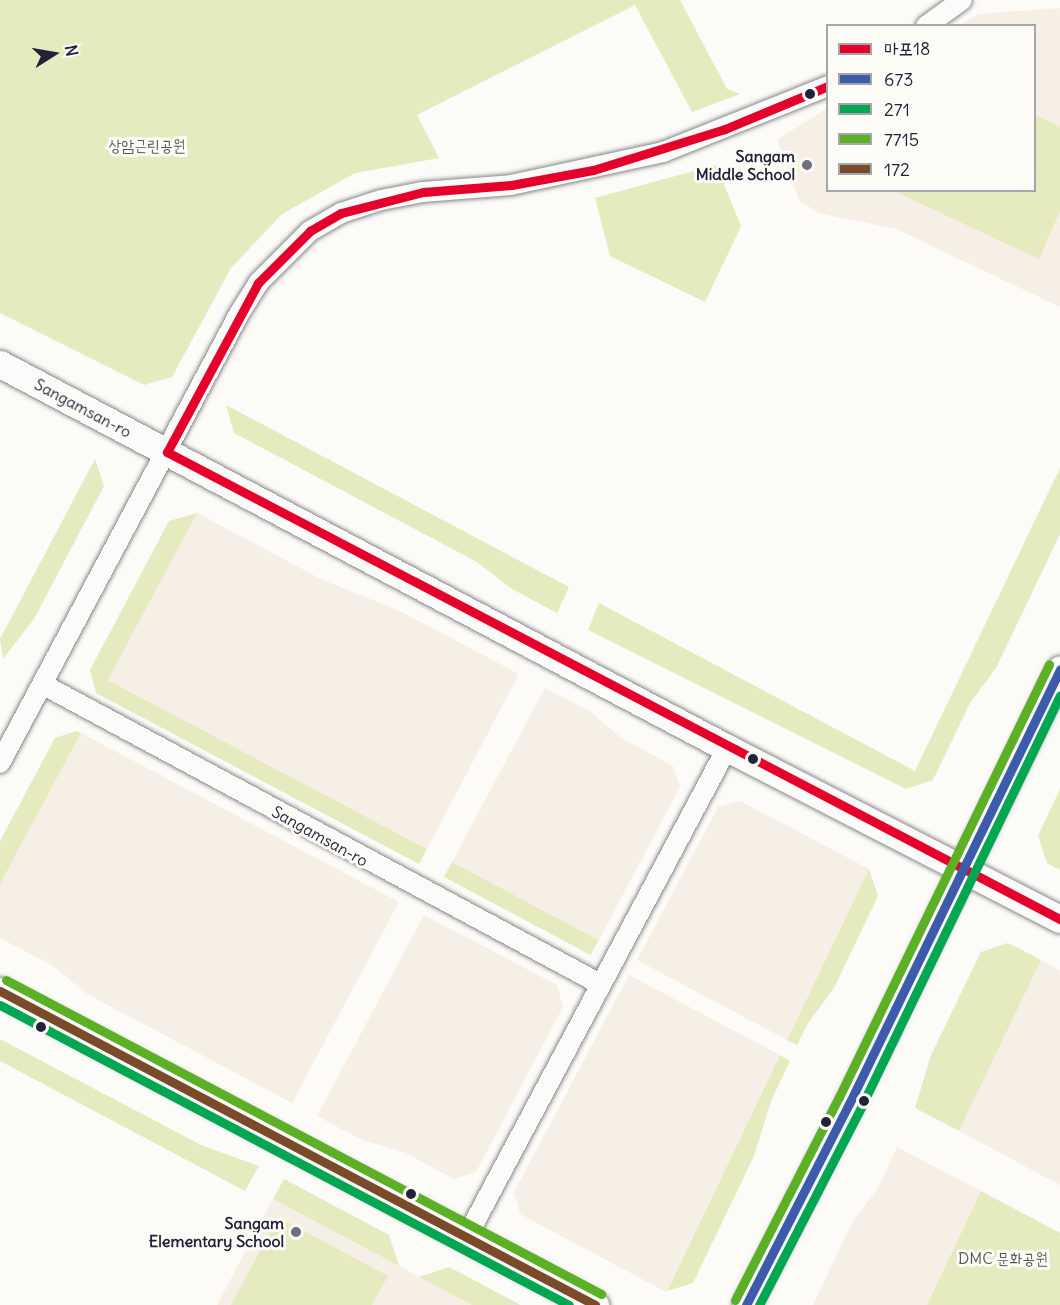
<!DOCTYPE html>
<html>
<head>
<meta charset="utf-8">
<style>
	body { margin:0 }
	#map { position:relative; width:1060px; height:1305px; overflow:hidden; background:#fcfbf8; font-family:Delius,"Poor Story",sans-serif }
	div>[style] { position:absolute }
	.built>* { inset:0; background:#f6efe6 }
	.green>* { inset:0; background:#e5eabf; transform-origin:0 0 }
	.roads { filter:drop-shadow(0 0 2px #88888c) drop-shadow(0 0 2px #88888c) }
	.street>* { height:20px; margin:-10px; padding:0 10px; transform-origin:10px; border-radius:10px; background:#fbfbf9 }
	.secondary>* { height:27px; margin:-13.5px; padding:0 13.5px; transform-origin:13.5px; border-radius:13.5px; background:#fbfbf9 }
	.bus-1>* { height:9px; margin:-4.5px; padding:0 4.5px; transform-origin:4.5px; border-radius:4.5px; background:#e4002b }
	.bus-2>* { height:9px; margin:-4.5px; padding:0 4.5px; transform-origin:4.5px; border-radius:4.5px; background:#3d5bab }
	.bus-3>* { height:9px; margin:-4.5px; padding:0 4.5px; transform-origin:4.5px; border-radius:4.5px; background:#00a651 }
	.bus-4>* { height:9px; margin:-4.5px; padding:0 4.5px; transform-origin:4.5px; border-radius:4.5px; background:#5bb025 }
	.bus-5>* { height:9px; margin:-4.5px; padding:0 4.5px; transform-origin:4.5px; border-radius:4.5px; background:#7a4b2a }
	.dots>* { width:16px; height:16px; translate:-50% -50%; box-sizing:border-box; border:3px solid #fdfcf7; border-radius:50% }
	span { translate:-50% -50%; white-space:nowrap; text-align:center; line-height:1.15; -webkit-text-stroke:6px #fdfcf7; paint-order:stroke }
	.park-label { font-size:16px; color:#575a54 }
	.poi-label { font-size:16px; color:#22223b; font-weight:700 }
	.right { translate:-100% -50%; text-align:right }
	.street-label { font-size:16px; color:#22223b }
	.legend { position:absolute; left:826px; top:24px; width:210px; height:168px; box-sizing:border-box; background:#fdfcf7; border:2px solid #a5a5ac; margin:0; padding:8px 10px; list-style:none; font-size:18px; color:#22223b }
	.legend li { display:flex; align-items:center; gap:12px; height:30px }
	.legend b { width:30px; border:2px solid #a5a5ac }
	.north { position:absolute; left:24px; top:24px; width:60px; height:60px; -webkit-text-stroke:4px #fdfcf7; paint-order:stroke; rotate:79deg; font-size:16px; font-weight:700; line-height:24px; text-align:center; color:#22223b }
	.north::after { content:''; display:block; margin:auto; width:21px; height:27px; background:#22223b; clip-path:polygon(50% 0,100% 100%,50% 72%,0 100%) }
</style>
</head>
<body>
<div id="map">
	<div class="built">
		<i style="clip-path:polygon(1060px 8px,1060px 307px,896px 229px,818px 213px,799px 200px,777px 140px,827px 108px,828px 190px,1034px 190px,1034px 26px,960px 25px,978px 14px)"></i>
		<i style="clip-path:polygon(197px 513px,323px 580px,402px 612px,519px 674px,427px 849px,108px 680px)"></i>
		<i style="clip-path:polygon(545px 688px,589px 711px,623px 739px,673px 766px,680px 787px,599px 940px,452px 862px)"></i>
		<i style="clip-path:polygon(81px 733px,399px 902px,292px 1103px,87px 994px,53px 966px,0 938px,0 884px)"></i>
		<i style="clip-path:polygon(740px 801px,869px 869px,787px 1040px,637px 960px,718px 807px)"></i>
		<i style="clip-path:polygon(424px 915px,557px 985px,563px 1007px,476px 1172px,454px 1179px,404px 1152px,362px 1140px,317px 1116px)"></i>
		<i style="clip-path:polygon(1041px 960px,1060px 971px,1060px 1185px,959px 1131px)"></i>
		<i style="clip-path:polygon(629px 975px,780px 1055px,666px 1292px,520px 1214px,514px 1192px)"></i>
		<i style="clip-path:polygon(897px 1147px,981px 1191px,927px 1305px,813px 1305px,852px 1223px,878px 1188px)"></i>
		<i style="clip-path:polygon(273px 1199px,472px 1305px,217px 1305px)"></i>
	</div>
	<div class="green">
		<i style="clip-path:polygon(0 0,680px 0,727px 89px,740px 94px,692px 112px,635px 5px,417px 115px,439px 158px,355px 173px,282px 214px,231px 268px,172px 377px,144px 385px,0 313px)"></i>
		<i style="clip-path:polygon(1035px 115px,1060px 127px,1060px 211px,1039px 259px,894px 191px,1034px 190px)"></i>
		<i style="clip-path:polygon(716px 165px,741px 226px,705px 302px,610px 256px,595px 198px)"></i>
		<i style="clip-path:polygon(226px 405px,569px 587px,557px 613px,512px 589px,477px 562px,234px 433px)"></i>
		<i style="clip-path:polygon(95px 459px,104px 486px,34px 619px,3px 659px,0 639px)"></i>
		<i style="clip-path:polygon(1060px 468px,1060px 534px,996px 668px,970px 703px,933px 780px,906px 789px,588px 630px,599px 603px,915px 771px)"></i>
		<i style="clip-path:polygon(197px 513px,108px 680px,427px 849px,419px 864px,96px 693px,90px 670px,169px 521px)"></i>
		<i style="clip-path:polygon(76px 731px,81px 733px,0 884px,0 841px,55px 738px)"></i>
		<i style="clip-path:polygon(1060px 789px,1060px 870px,1047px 863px,1038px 836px)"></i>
		<i style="left:452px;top:862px;width:166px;height:17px;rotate:28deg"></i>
		<i style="clip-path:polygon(869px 869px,878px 896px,834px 988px,808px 1023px,797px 1045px,787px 1040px)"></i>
		<i style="clip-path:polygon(1008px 943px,1041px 960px,959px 1131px,915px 1108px,931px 1055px,981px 952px)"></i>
		<i style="clip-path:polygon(0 1039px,201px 1145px,259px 1166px,245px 1191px,0 1061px)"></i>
		<i style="clip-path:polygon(780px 1055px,790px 1061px,771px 1101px,754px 1156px,693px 1283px,667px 1291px)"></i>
		<i style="clip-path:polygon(284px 1179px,389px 1235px,399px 1266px,273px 1199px)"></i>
		<i style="clip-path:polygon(981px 1191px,1060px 1233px,1060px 1305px,927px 1305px)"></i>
		<i style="clip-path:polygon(278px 1217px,388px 1276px,372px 1305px,231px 1305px)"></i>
		<i style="clip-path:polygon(449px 1267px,519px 1304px,520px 1305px,472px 1305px,419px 1277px)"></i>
	</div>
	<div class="roads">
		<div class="street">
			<i style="left:926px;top:26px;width:44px;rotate:-35.8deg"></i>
			<i style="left:42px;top:684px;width:634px;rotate:28.26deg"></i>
			<i style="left:0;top:763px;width:509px;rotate:-61.97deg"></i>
			<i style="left:239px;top:314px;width:36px;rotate:-58deg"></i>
			<i style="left:258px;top:283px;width:74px;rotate:-45deg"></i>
			<i style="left:310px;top:231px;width:36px;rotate:-30deg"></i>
			<i style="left:341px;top:213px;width:42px;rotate:-18deg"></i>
			<i style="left:381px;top:200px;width:43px;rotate:-10.8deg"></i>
			<i style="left:423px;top:192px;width:88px;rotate:-4.5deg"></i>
			<i style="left:511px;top:185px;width:156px;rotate:-12.2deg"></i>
			<i style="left:663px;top:152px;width:178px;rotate:-21.8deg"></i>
			<i style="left:465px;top:1240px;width:557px;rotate:-61.96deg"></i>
		</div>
		<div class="secondary">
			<i style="left:0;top:364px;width:822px;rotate:27.84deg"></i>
			<i style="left:727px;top:748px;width:374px;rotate:27.2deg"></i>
			<i style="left:0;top:991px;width:673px;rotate:27.82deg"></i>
			<i style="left:746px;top:1305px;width:228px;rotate:-62.9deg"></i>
			<i style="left:850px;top:1102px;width:481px;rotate:-64.1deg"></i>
		</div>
	</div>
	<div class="bus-1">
		<i style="left:828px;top:86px;width:112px;rotate:157.3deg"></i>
		<i style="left:725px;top:129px;width:138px;rotate:162.7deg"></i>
		<i style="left:593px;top:170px;width:83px;rotate:169.6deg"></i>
		<i style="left:511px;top:185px;width:88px;rotate:175.5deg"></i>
		<i style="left:423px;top:192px;width:85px;rotate:165.6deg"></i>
		<i style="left:341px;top:213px;width:36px;rotate:150deg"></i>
		<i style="left:310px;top:231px;width:74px;rotate:135deg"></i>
		<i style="left:258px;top:283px;width:192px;rotate:118.3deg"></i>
		<i style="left:167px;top:452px;width:1008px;rotate:27.61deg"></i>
	</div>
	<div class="bus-2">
		<i style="left:746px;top:1305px;width:228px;rotate:-62.9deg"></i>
		<i style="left:850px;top:1102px;width:481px;rotate:-64.1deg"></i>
	</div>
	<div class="bus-3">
		<i style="left:0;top:1005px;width:643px;rotate:27.8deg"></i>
		<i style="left:759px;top:1305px;width:223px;rotate:-62.7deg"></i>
		<i style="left:861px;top:1107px;width:457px;rotate:-64.2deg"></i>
	</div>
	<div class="bus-4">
		<i style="left:6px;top:980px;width:673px;rotate:27.82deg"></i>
		<i style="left:735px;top:1300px;width:228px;rotate:-62.9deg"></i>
		<i style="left:839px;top:1097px;width:481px;rotate:-64.1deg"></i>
	</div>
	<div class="bus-5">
		<i style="left:0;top:991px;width:673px;rotate:27.82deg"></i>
	</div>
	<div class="dots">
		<i style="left:810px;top:94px;background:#22223b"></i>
		<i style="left:807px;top:165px;background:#6e6e7d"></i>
		<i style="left:753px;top:759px;background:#22223b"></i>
		<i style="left:41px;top:1027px;background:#22223b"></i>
		<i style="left:864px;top:1101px;background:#22223b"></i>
		<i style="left:826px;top:1122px;background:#22223b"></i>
		<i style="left:411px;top:1194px;background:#22223b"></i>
		<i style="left:296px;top:1232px;background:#6e6e7d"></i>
	</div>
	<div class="park-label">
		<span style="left:147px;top:145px">상암근린공원</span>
		<span style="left:1003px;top:1258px">DMC 문화공원</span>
	</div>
	<div class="poi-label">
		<span class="right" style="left:795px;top:165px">Sangam<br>Middle School</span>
		<span class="right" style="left:284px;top:1232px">Sangam<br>Elementary School</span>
	</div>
	<div class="street-label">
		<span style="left:83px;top:408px;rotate:28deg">Sangamsan-ro</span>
		<span style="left:320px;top:836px;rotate:29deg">Sangamsan-ro</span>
	</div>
	<ul class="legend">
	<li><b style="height:8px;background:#e4002b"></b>마포18</li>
	<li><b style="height:8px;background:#3d5bab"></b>673</li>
	<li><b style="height:8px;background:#00a651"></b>271</li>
	<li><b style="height:8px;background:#5bb025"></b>7715</li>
	<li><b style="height:8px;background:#7a4b2a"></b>172</li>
	</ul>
	<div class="north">N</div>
</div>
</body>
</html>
